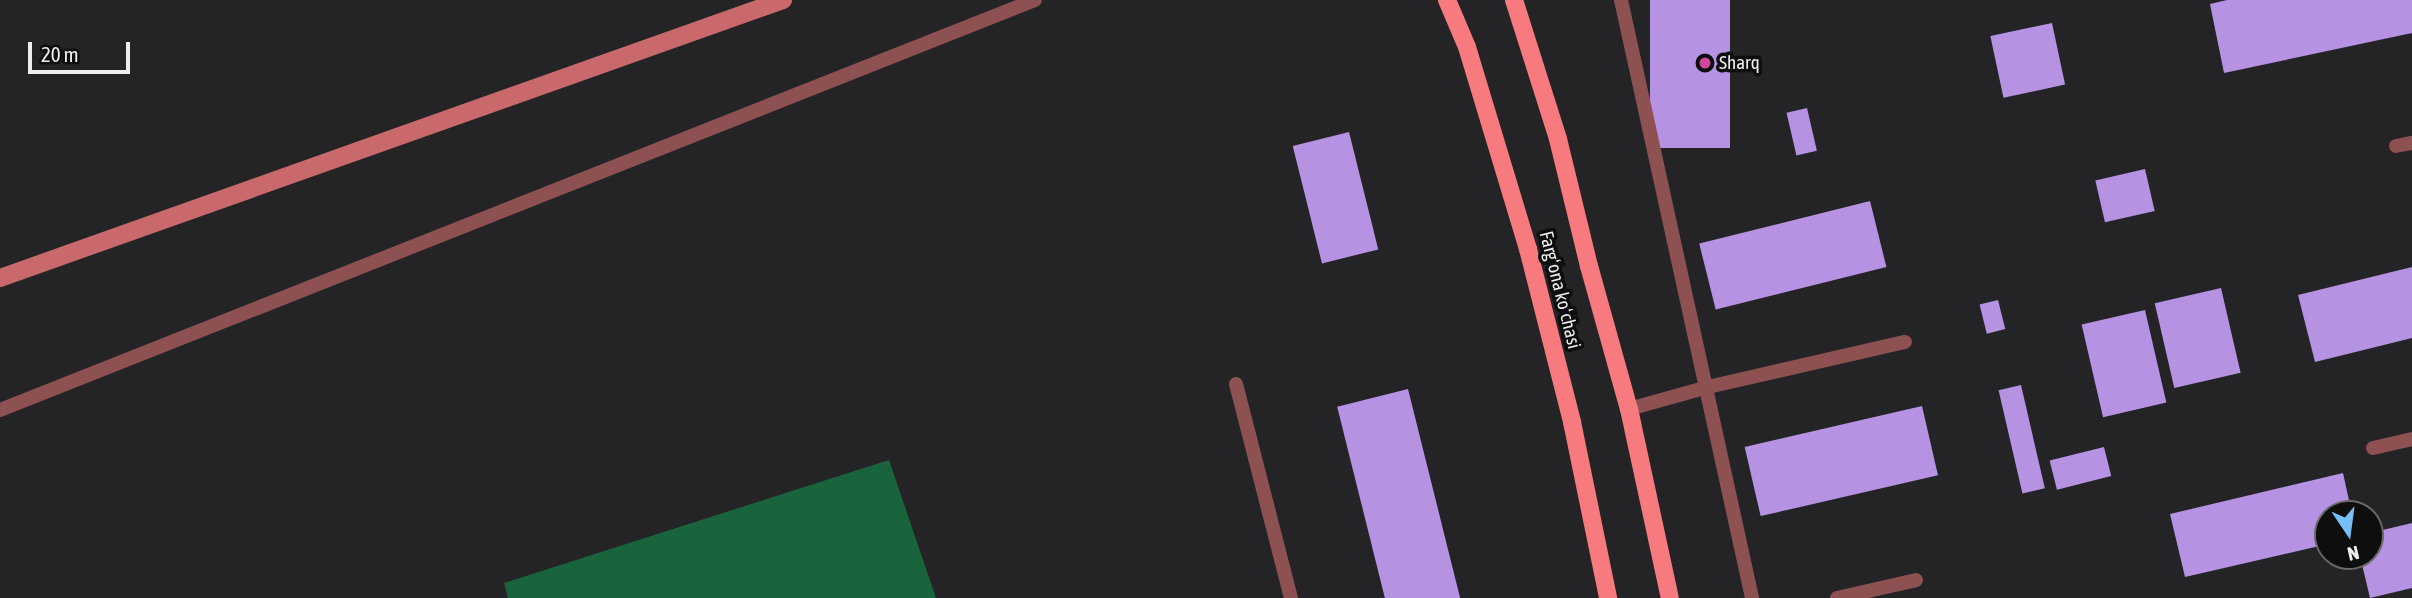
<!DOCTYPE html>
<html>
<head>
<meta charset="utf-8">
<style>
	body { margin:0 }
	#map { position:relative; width:2412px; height:598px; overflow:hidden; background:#242427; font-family:"Asap Condensed",sans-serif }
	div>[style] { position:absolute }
	.forest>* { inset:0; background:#1a643d }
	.building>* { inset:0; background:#b692e3; transform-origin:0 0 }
	.lane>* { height:14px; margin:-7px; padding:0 7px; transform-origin:7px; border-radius:7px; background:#8e5152 }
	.secondary>* { height:18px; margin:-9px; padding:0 9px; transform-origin:9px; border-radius:9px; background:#c9696b }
	.primary>* { height:18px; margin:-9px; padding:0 9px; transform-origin:9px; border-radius:9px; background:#f77a7e }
	.dots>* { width:19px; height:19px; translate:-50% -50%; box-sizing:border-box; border:4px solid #0e0e0f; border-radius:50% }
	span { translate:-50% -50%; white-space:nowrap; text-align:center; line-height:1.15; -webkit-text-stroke:7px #0e0e0f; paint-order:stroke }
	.poi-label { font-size:19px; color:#eeeeef }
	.left { translate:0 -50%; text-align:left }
	.street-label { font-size:19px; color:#eeeeef }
	.north { position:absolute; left:2314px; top:500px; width:70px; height:70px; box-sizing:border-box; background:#0e0e0f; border:2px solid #686869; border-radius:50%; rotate:167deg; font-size:19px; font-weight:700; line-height:28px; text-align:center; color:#eeeeef }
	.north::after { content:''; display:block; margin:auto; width:24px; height:32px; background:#77c0f7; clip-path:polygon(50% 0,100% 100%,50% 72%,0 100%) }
	.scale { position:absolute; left:28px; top:42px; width:102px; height:32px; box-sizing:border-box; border:4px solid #eeeeef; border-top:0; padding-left:9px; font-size:21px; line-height:24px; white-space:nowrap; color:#eeeeef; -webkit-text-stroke:5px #0e0e0f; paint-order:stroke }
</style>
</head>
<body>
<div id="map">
	<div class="forest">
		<i style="clip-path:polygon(889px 460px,936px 598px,508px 598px,504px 583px)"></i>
	</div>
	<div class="building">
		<i style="left:1650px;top:0;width:80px;height:148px"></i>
		<i style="clip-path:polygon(2227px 0,2412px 0,2412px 33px,2224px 73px,2210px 4px)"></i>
		<i style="left:2052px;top:23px;width:63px;height:63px;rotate:78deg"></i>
		<i style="left:1807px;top:108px;width:44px;height:21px;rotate:77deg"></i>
		<i style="left:1349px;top:132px;width:121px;height:58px;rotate:76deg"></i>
		<i style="left:2145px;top:169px;width:43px;height:51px;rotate:77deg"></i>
		<i style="left:1870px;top:201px;width:68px;height:176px;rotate:76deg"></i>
		<i style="clip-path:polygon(2412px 267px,2412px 338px,2315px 362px,2298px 295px)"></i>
		<i style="left:2221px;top:288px;width:87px;height:68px;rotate:77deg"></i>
		<i style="left:1998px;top:300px;width:30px;height:19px;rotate:76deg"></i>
		<i style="left:2145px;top:310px;width:95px;height:65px;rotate:77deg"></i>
		<i style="left:2021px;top:385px;width:106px;height:23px;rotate:77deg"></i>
		<i style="left:1408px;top:389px;width:216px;height:73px;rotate:76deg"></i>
		<i style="left:1922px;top:406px;width:71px;height:182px;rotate:77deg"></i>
		<i style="left:2104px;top:447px;width:30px;height:56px;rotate:76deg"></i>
		<i style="clip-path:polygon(2343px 473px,2352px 514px,2328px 514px,2328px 544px,2185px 577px,2170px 514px)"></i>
		<i style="clip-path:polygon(2412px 523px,2412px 588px,2370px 598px,2360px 556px,2370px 556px,2370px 533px)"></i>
	</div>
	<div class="lane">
		<i style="left:1621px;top:0;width:612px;rotate:77.64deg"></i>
		<i style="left:2396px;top:146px;width:16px;rotate:-11deg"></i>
		<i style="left:1236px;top:384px;width:221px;rotate:75.6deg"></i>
		<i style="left:1629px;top:409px;width:82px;rotate:-15.6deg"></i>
		<i style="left:1708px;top:387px;width:202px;rotate:-12.9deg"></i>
		<i style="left:0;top:410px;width:1113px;rotate:-21.61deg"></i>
		<i style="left:2373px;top:448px;width:40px;rotate:-13deg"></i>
		<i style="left:1837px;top:598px;width:81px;rotate:-12.8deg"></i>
	</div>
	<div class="secondary">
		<i style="left:0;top:278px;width:831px;rotate:-19.55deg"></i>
	</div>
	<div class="primary">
		<i style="left:1447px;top:0;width:51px;rotate:66.9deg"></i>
		<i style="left:1467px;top:47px;width:211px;rotate:73.2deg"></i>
		<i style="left:1528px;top:249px;width:179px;rotate:75.7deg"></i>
		<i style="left:1572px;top:422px;width:180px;rotate:78.4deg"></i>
		<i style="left:1514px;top:0;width:146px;rotate:72.4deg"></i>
		<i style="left:1558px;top:139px;width:131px;rotate:76.3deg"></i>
		<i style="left:1589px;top:266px;width:148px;rotate:74.4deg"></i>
		<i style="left:1629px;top:409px;width:193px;rotate:77.8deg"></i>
	</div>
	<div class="dots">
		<i style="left:1705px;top:63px;background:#d1479c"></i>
	</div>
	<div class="poi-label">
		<span class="left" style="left:1719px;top:63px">Sharq</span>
	</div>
	<div class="street-label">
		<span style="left:1560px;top:290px;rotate:76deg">Fargʻona koʻchasi</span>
	</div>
	<div class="north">N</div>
	<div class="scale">20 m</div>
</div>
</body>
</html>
